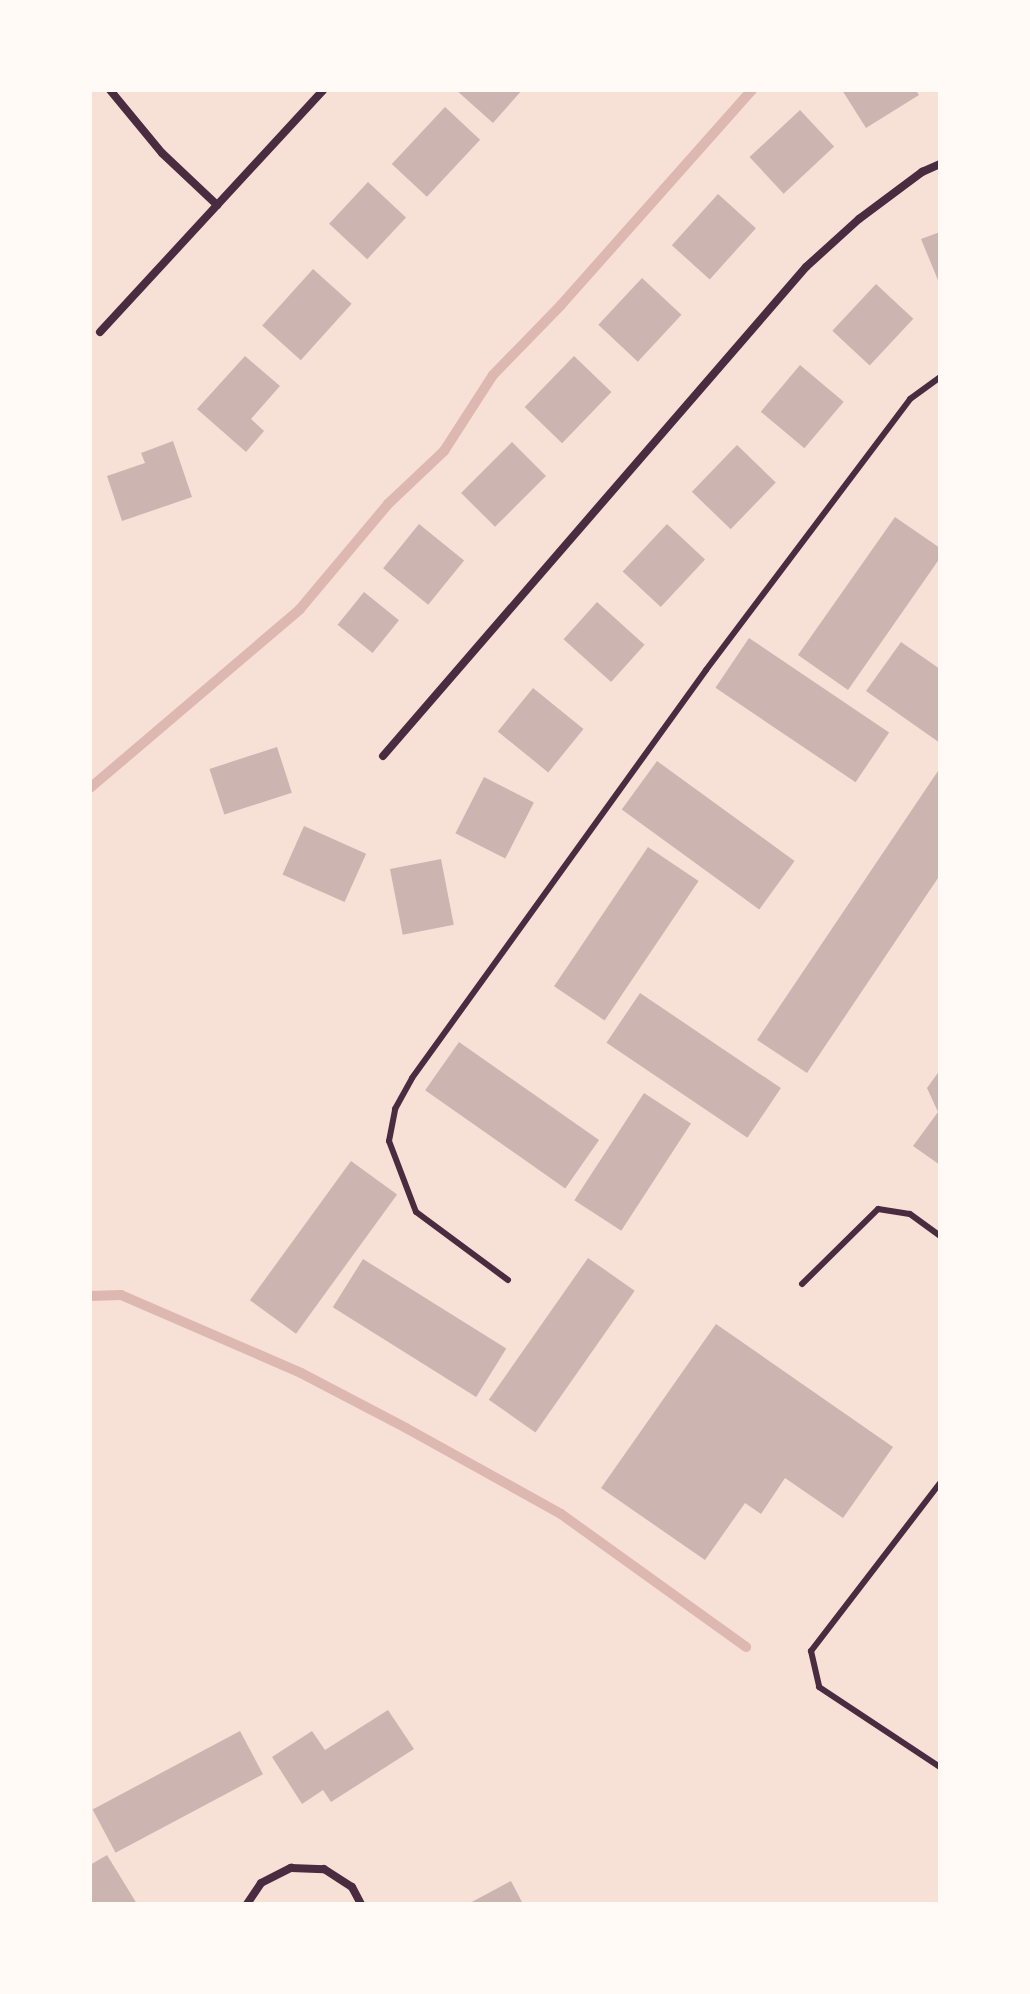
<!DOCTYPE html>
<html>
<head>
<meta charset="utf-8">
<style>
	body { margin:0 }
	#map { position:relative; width:1030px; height:1994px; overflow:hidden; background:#f7e1d7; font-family:"PT Sans",sans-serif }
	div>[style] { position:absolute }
	.stream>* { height:10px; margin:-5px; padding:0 5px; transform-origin:5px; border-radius:5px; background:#dcb8b0 }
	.building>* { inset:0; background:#ccb4b1; transform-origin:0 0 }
	.service>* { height:6px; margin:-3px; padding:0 3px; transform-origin:3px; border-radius:3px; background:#4a2c40 }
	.minor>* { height:8px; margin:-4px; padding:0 4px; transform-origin:4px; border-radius:4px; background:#4a2c40 }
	span { translate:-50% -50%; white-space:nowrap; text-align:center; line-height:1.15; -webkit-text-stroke:6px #fffaf5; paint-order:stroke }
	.frame { position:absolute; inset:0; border:92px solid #fffaf5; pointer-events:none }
</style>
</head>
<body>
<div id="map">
	<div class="stream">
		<i style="left:90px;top:788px;width:276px;rotate:-40.4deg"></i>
		<i style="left:300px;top:609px;width:137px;rotate:-50deg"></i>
		<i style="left:388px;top:504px;width:77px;rotate:-43.4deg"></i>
		<i style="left:444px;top:451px;width:90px;rotate:-57.2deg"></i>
		<i style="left:493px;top:375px;width:98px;rotate:-45.8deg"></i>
		<i style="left:561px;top:305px;width:288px;rotate:-48.4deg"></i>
		<i style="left:90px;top:1296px;width:31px;rotate:-2deg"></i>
		<i style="left:121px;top:1295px;width:196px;rotate:23.4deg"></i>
		<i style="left:301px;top:1373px;width:119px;rotate:27.6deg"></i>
		<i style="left:406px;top:1428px;width:177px;rotate:29deg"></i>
		<i style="left:561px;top:1514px;width:228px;rotate:35.7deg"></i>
	</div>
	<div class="building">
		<i style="clip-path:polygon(456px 90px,522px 90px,493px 123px)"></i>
		<i style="clip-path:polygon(842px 90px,916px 90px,919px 95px,866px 128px)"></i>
		<i style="left:445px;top:107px;width:48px;height:78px;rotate:43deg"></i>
		<i style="left:800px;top:110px;width:50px;height:69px;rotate:47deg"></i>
		<i style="left:368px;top:182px;width:52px;height:57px;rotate:43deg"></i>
		<i style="left:718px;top:194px;width:51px;height:69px;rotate:42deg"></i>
		<i style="clip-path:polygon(940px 232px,940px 285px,921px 239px)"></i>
		<i style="left:313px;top:269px;width:52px;height:76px;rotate:42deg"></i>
		<i style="left:642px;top:278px;width:54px;height:64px;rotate:43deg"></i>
		<i style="left:876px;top:284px;width:51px;height:64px;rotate:43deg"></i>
		<i style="clip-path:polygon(245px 356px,280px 386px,251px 419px,264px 431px,246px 452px,197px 409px)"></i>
		<i style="left:574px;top:356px;width:52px;height:71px;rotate:44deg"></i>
		<i style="left:800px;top:365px;width:57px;height:61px;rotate:40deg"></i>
		<i style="clip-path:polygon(173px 441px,192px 497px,122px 521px,107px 476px,145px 463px,141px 453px)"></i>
		<i style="left:512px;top:442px;width:48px;height:72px;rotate:45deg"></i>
		<i style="left:737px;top:445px;width:54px;height:65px;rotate:44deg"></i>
		<i style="clip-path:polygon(895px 517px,940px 548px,940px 558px,848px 690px,798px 655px)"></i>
		<i style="left:419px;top:524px;width:58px;height:57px;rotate:39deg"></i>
		<i style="left:667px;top:524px;width:52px;height:65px;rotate:43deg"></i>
		<i style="left:364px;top:592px;width:45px;height:42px;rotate:39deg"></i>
		<i style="left:597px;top:602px;width:64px;height:50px;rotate:42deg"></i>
		<i style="left:749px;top:638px;width:169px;height:60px;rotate:34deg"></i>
		<i style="clip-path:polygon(901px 642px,940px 669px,940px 743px,866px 691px)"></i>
		<i style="left:533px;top:688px;width:65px;height:56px;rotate:39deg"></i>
		<i style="left:277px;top:747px;width:48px;height:71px;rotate:72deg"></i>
		<i style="left:657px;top:761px;width:170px;height:60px;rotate:36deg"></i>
		<i style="clip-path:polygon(940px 768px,940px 875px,807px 1073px,757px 1040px)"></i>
		<i style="left:484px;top:777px;width:56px;height:63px;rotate:27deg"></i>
		<i style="left:304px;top:826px;width:68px;height:53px;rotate:24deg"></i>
		<i style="left:648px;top:847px;width:61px;height:168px;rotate:34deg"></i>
		<i style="left:441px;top:859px;width:67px;height:52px;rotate:79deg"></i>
		<i style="left:640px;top:993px;width:170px;height:60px;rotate:34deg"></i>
		<i style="left:459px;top:1042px;width:171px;height:59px;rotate:35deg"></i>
		<i style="clip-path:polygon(940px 1070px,940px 1165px,913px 1146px,938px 1112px,927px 1088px)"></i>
		<i style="left:644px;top:1093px;width:56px;height:128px;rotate:33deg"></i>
		<i style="left:351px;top:1161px;width:57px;height:172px;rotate:36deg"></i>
		<i style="left:588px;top:1258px;width:57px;height:173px;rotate:35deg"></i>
		<i style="left:363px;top:1259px;width:169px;height:57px;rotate:32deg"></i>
		<i style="clip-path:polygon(716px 1324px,893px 1447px,843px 1518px,785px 1478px,761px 1514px,745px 1503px,705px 1560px,601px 1488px)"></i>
		<i style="clip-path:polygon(388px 1710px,414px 1749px,331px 1802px,323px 1790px,302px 1804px,272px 1757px,312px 1731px,325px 1750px)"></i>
		<i style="left:240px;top:1731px;width:49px;height:167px;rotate:62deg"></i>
		<i style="clip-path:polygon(107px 1855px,137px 1904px,90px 1904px,90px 1865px)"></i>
		<i style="clip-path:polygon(511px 1881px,523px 1904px,468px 1904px)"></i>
	</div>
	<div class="service">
		<i style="left:508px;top:1280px;width:114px;rotate:-143.5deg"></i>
		<i style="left:416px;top:1212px;width:76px;rotate:-110.8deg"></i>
		<i style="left:389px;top:1141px;width:33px;rotate:-79deg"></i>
		<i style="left:395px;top:1109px;width:35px;rotate:-61deg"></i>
		<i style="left:412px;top:1078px;width:503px;rotate:-54.22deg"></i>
		<i style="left:706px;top:670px;width:339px;rotate:-53deg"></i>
		<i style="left:910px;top:399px;width:37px;rotate:-36deg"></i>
		<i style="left:802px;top:1284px;width:107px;rotate:-44.6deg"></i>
		<i style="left:878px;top:1209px;width:32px;rotate:9deg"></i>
		<i style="left:910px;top:1214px;width:37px;rotate:36deg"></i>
		<i style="left:940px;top:1483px;width:212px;rotate:127.5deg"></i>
		<i style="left:811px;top:1651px;width:37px;rotate:77deg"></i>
		<i style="left:819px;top:1687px;width:145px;rotate:33.5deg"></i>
	</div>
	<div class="minor">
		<i style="left:110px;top:90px;width:82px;rotate:50.5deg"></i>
		<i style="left:162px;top:153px;width:76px;rotate:43.4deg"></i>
		<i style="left:100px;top:332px;width:329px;rotate:-47.3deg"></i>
		<i style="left:383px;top:756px;width:647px;rotate:-49.14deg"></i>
		<i style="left:806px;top:267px;width:72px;rotate:-42.2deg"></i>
		<i style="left:859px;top:219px;width:79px;rotate:-36.7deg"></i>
		<i style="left:922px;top:172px;width:20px;rotate:-24deg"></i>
		<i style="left:247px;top:1904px;width:25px;rotate:-56deg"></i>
		<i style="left:261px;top:1883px;width:34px;rotate:-27deg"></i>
		<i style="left:291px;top:1868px;width:33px;rotate:2deg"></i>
		<i style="left:324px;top:1869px;width:33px;rotate:33deg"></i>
		<i style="left:352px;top:1887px;width:19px;rotate:62deg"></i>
	</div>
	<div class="frame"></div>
</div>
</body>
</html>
